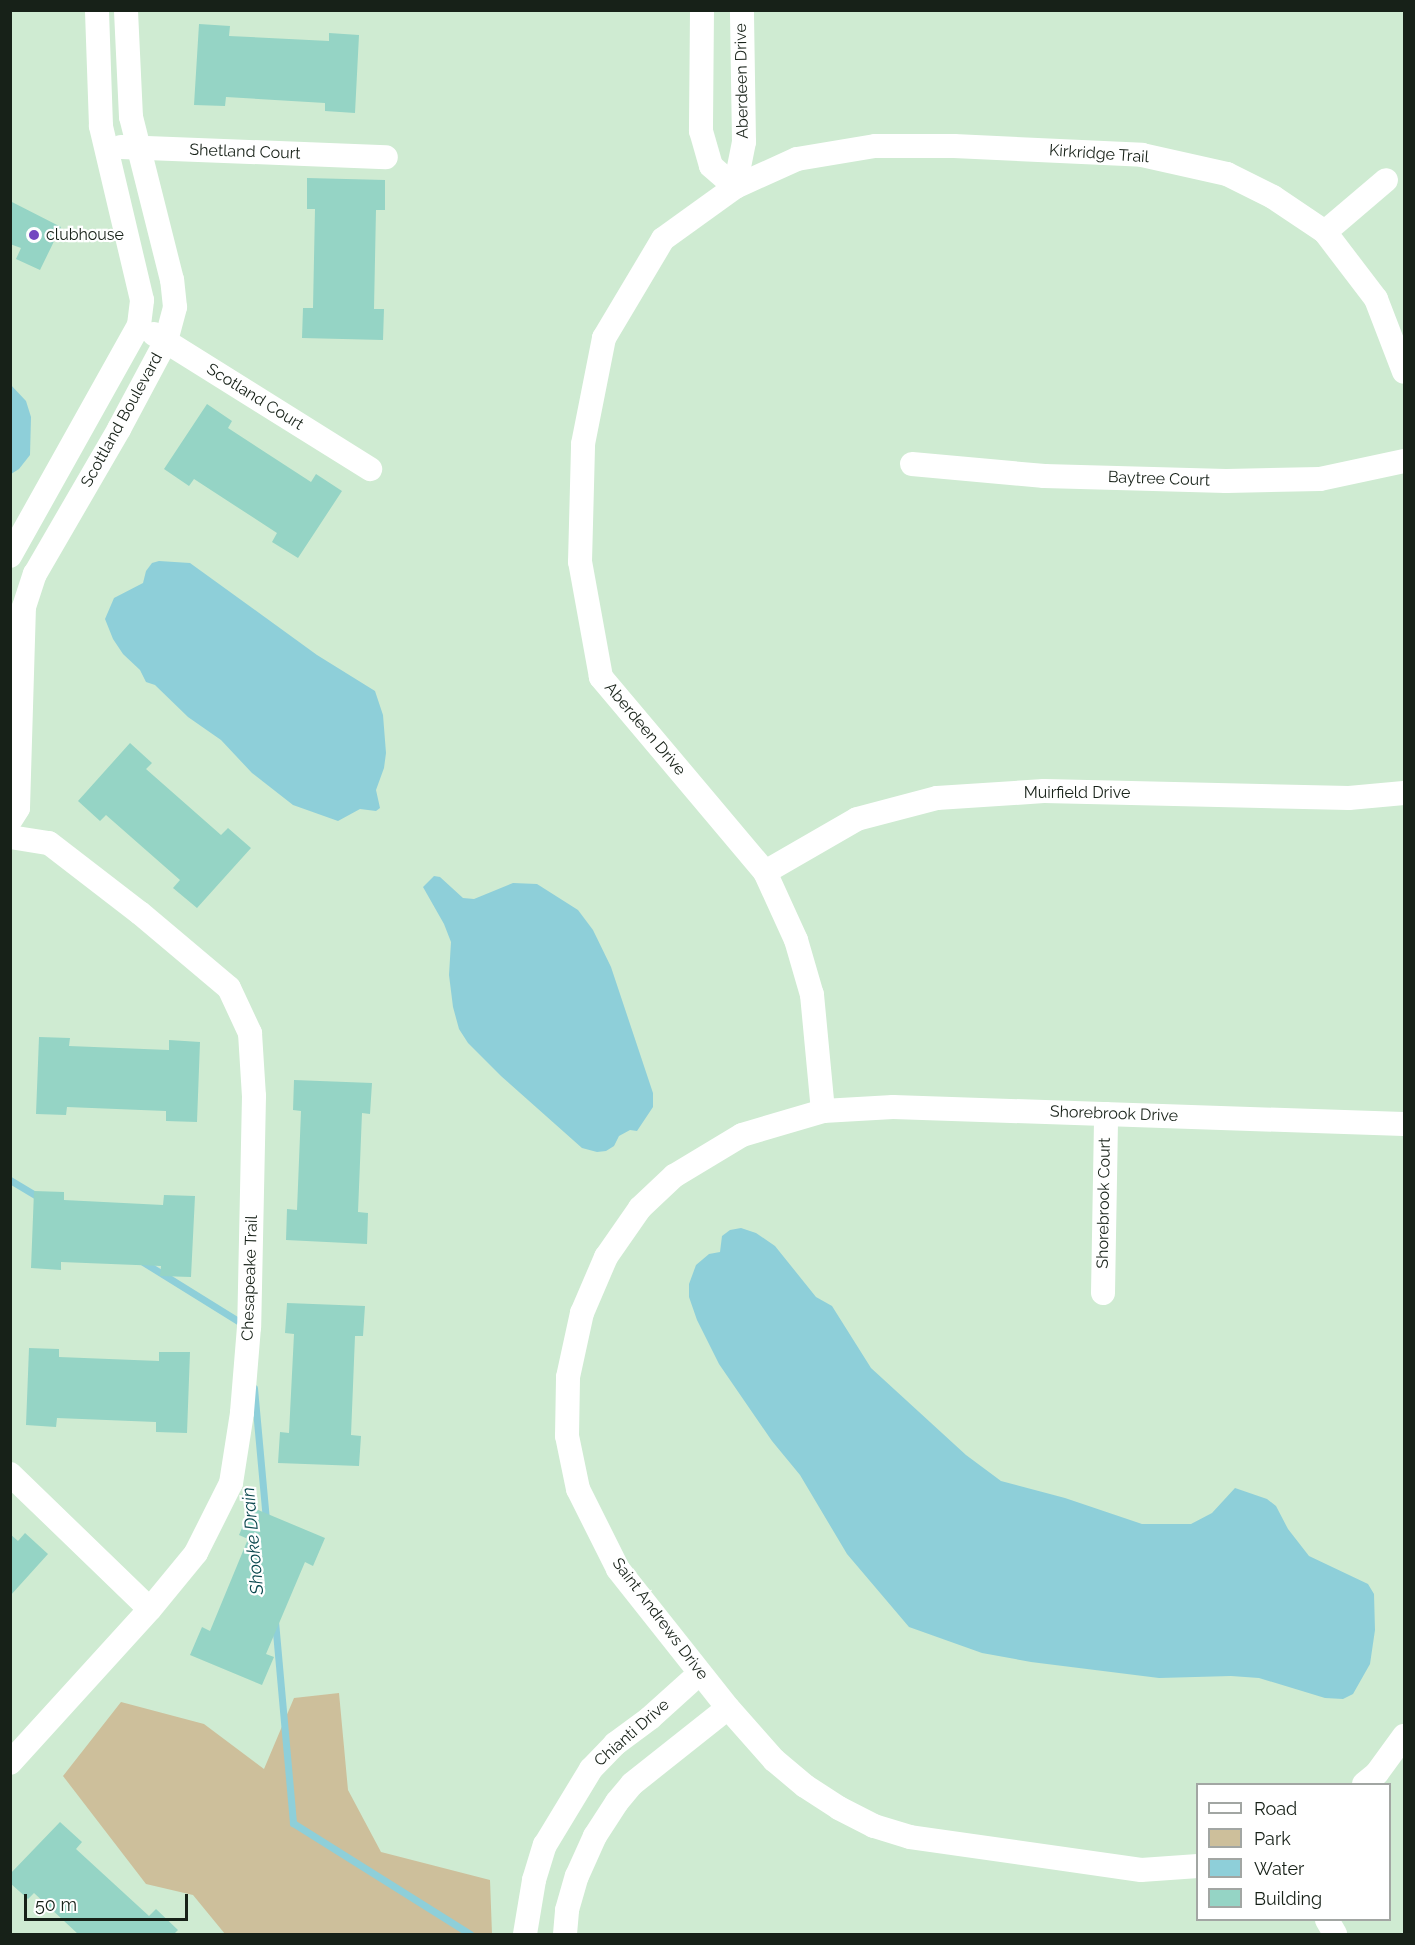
<!DOCTYPE html>
<html>
<head>
<meta charset="utf-8">
<style>
	body { margin:0 }
	#map { position:relative; width:1415px; height:1945px; overflow:hidden; background:#cfebd2; font-family:Raleway,sans-serif }
	div>[style] { position:absolute }
	.green>* { inset:0; background:#cdbf9b }
	.water>* { inset:0; background:#8ecfd9 }
	.stream>* { height:7px; margin:-3.5px; padding:0 3.5px; transform-origin:3.5px; border-radius:3.5px; background:#8ecfd9 }
	.building>* { inset:0; background:#95d4c5 }
	.street>* { height:24px; margin:-12px; padding:0 12px; transform-origin:12px; border-radius:12px; background:#fff }
	.dots>* { width:16px; height:16px; translate:-50% -50%; box-sizing:border-box; border:3px solid #fff; border-radius:50% }
	span { translate:-50% -50%; white-space:nowrap; text-align:center; line-height:1.15; -webkit-text-stroke:4.5px #fff; paint-order:stroke }
	.street-label { font-size:16px; color:#172118 }
	.poi-label { font-size:16px; color:#172118 }
	.left { translate:0 -50%; text-align:left }
	.water-label { font-size:18px; color:#0b484f; font-style:italic }
	.frame { position:absolute; inset:0; border:12px solid #172118; pointer-events:none }
	.legend { position:absolute; left:1196px; top:1783px; width:195px; height:138px; box-sizing:border-box; background:#fff; border:2px solid #a2a6a3; margin:0; padding:8px 10px; list-style:none; font-size:18px; color:#172118 }
	.legend li { display:flex; align-items:center; gap:12px; height:30px }
	.legend b { width:30px; border:2px solid #a2a6a3 }
	.scale { position:absolute; left:24px; top:1894px; width:164px; height:27px; box-sizing:border-box; border:3px solid #172118; border-top:0; padding-left:8px; font-size:18px; line-height:21px; white-space:nowrap; color:#172118; -webkit-text-stroke:4px #fff; paint-order:stroke }
</style>
</head>
<body>
<div id="map">
	<div class="green">
		<i style="clip-path:polygon(339px 1693px,348px 1790px,381px 1852px,490px 1880px,492px 1934px,225px 1934px,193px 1895px,146px 1884px,63px 1776px,121px 1702px,204px 1724px,264px 1769px,294px 1698px)"></i>
	</div>
	<div class="water">
		<i style="clip-path:polygon(10px 384px,26px 401px,31px 417px,30px 455px,19px 469px,11px 474px)"></i>
		<i style="clip-path:polygon(159px 561px,190px 563px,317px 655px,375px 691px,383px 715px,386px 753px,384px 768px,376px 790px,380px 808px,376px 811px,360px 809px,338px 821px,293px 805px,252px 773px,221px 740px,188px 717px,155px 685px,146px 682px,140px 670px,123px 654px,113px 639px,105px 619px,114px 598px,143px 583px,146px 571px,152px 563px)"></i>
		<i style="clip-path:polygon(434px 876px,440px 877px,463px 898px,474px 899px,513px 883px,537px 884px,578px 910px,593px 930px,611px 967px,653px 1093px,653px 1107px,637px 1131px,630px 1130px,619px 1136px,614px 1146px,606px 1151px,597px 1152px,582px 1148px,501px 1076px,468px 1043px,459px 1029px,453px 1007px,449px 975px,451px 942px,444px 924px,423px 887px)"></i>
		<i style="clip-path:polygon(741px 1228px,756px 1233px,775px 1246px,816px 1297px,832px 1306px,871px 1368px,966px 1455px,1001px 1481px,1065px 1498px,1142px 1524px,1191px 1524px,1212px 1513px,1235px 1488px,1267px 1499px,1276px 1506px,1288px 1529px,1309px 1556px,1368px 1584px,1374px 1594px,1375px 1630px,1370px 1664px,1353px 1694px,1343px 1699px,1325px 1698px,1259px 1678px,1231px 1676px,1159px 1678px,1031px 1662px,982px 1653px,909px 1627px,847px 1554px,800px 1475px,772px 1441px,719px 1364px,697px 1320px,689px 1297px,689px 1284px,696px 1265px,709px 1254px,720px 1252px,722px 1236px,730px 1230px)"></i>
	</div>
	<div class="stream">
		<i style="left:10px;top:1180px;width:37px;rotate:31deg"></i>
		<i style="left:143px;top:1262px;width:118px;rotate:31.8deg"></i>
		<i style="left:254px;top:1388px;width:134px;rotate:84.8deg"></i>
		<i style="left:275px;top:1621px;width:203px;rotate:84.9deg"></i>
		<i style="left:293px;top:1823px;width:209px;rotate:32.1deg"></i>
	</div>
	<div class="building">
		<i style="clip-path:polygon(199px 24px,230px 26px,229px 36px,329px 41px,329px 33px,359px 35px,355px 113px,325px 111px,325px 103px,226px 97px,225px 106px,194px 105px)"></i>
		<i style="clip-path:polygon(307px 178px,385px 180px,385px 210px,376px 210px,374px 309px,384px 309px,383px 340px,302px 338px,303px 308px,313px 308px,315px 209px,307px 209px)"></i>
		<i style="clip-path:polygon(10px 201px,61px 227px,40px 270px,16px 259px,21px 248px,10px 244px)"></i>
		<i style="clip-path:polygon(207px 404px,232px 421px,228px 428px,311px 482px,316px 474px,342px 491px,298px 558px,272px 542px,277px 533px,194px 479px,189px 486px,164px 469px)"></i>
		<i style="clip-path:polygon(130px 743px,152px 763px,146px 769px,221px 835px,228px 828px,251px 848px,197px 908px,173px 888px,180px 880px,106px 815px,100px 821px,78px 801px)"></i>
		<i style="clip-path:polygon(39px 1037px,70px 1038px,69px 1046px,169px 1050px,169px 1040px,200px 1042px,197px 1122px,166px 1121px,166px 1111px,67px 1107px,66px 1115px,36px 1114px)"></i>
		<i style="clip-path:polygon(294px 1080px,372px 1083px,370px 1114px,362px 1113px,358px 1212px,368px 1213px,367px 1244px,286px 1240px,287px 1209px,297px 1210px,301px 1111px,293px 1110px)"></i>
		<i style="clip-path:polygon(34px 1191px,64px 1192px,64px 1200px,163px 1205px,164px 1195px,195px 1196px,191px 1277px,160px 1276px,161px 1266px,61px 1262px,61px 1270px,31px 1268px)"></i>
		<i style="clip-path:polygon(287px 1303px,365px 1306px,363px 1336px,355px 1336px,351px 1435px,361px 1436px,359px 1466px,278px 1463px,280px 1432px,289px 1433px,294px 1334px,285px 1333px)"></i>
		<i style="clip-path:polygon(29px 1348px,59px 1349px,59px 1357px,159px 1361px,159px 1352px,190px 1352px,187px 1433px,156px 1432px,156px 1422px,57px 1418px,56px 1427px,26px 1425px)"></i>
		<i style="clip-path:polygon(251px 1507px,325px 1538px,313px 1566px,305px 1562px,266px 1654px,274px 1657px,262px 1685px,190px 1655px,202px 1627px,210px 1631px,248px 1539px,239px 1535px)"></i>
		<i style="clip-path:polygon(25px 1533px,48px 1554px,10px 1596px,10px 1534px,18px 1541px)"></i>
		<i style="clip-path:polygon(60px 1822px,82px 1842px,76px 1849px,149px 1916px,156px 1909px,178px 1930px,174px 1934px,78px 1934px,34px 1893px,28px 1899px,10px 1883px,10px 1874px)"></i>
	</div>
	<div class="street">
		<i style="left:702px;top:10px;width:121px;rotate:90.5deg"></i>
		<i style="left:701px;top:131px;width:36px;rotate:74deg"></i>
		<i style="left:711px;top:166px;width:32px;rotate:41deg"></i>
		<i style="left:735px;top:187px;width:46px;rotate:-78.7deg"></i>
		<i style="left:744px;top:142px;width:132px;rotate:-90.9deg"></i>
		<i style="left:121px;top:147px;width:265px;rotate:2.2deg"></i>
		<i style="left:1325px;top:232px;width:80px;rotate:-40.4deg"></i>
		<i style="left:154px;top:334px;width:255px;rotate:32deg"></i>
		<i style="left:912px;top:464px;width:133px;rotate:5.2deg"></i>
		<i style="left:1044px;top:476px;width:182px;rotate:1.6deg"></i>
		<i style="left:1226px;top:481px;width:94px;rotate:-1.2deg"></i>
		<i style="left:1320px;top:479px;width:86px;rotate:-12.1deg"></i>
		<i style="left:10px;top:556px;width:265px;rotate:-60.8deg"></i>
		<i style="left:139px;top:325px;width:25px;rotate:-83deg"></i>
		<i style="left:142px;top:300px;width:179px;rotate:-103.3deg"></i>
		<i style="left:101px;top:126px;width:116px;rotate:-92deg"></i>
		<i style="left:10px;top:821px;width:15px;rotate:-58deg"></i>
		<i style="left:18px;top:808px;width:201px;rotate:-88.3deg"></i>
		<i style="left:24px;top:607px;width:35px;rotate:-72deg"></i>
		<i style="left:35px;top:574px;width:168px;rotate:-59.9deg"></i>
		<i style="left:119px;top:429px;width:100px;rotate:-61.9deg"></i>
		<i style="left:166px;top:341px;width:35px;rotate:-75deg"></i>
		<i style="left:175px;top:307px;width:27px;rotate:-96deg"></i>
		<i style="left:172px;top:280px;width:168px;rotate:-104.1deg"></i>
		<i style="left:131px;top:117px;width:107px;rotate:-92.7deg"></i>
		<i style="left:10px;top:837px;width:39px;rotate:9deg"></i>
		<i style="left:49px;top:843px;width:115px;rotate:37.6deg"></i>
		<i style="left:140px;top:913px;width:116px;rotate:40.1deg"></i>
		<i style="left:229px;top:988px;width:50px;rotate:65deg"></i>
		<i style="left:250px;top:1033px;width:63px;rotate:86.4deg"></i>
		<i style="left:254px;top:1096px;width:231px;rotate:91.2deg"></i>
		<i style="left:249px;top:1327px;width:86px;rotate:94.7deg"></i>
		<i style="left:242px;top:1413px;width:71px;rotate:98.9deg"></i>
		<i style="left:231px;top:1483px;width:78px;rotate:116.6deg"></i>
		<i style="left:196px;top:1553px;width:72px;rotate:129.4deg"></i>
		<i style="left:150px;top:1609px;width:208px;rotate:132.3deg"></i>
		<i style="left:765px;top:872px;width:106px;rotate:-29.9deg"></i>
		<i style="left:857px;top:819px;width:83px;rotate:-14.7deg"></i>
		<i style="left:937px;top:798px;width:107px;rotate:-3.7deg"></i>
		<i style="left:1044px;top:791px;width:305px;rotate:1.3deg"></i>
		<i style="left:1349px;top:798px;width:55px;rotate:-5.2deg"></i>
		<i style="left:823px;top:1111px;width:117px;rotate:-95.4deg"></i>
		<i style="left:812px;top:995px;width:57px;rotate:-106.2deg"></i>
		<i style="left:796px;top:940px;width:75px;rotate:-114.5deg"></i>
		<i style="left:765px;top:872px;width:255px;rotate:-130.1deg"></i>
		<i style="left:601px;top:677px;width:117px;rotate:-100.3deg"></i>
		<i style="left:580px;top:562px;width:118px;rotate:-88.5deg"></i>
		<i style="left:583px;top:444px;width:108px;rotate:-78.8deg"></i>
		<i style="left:604px;top:338px;width:115px;rotate:-59.2deg"></i>
		<i style="left:663px;top:239px;width:89px;rotate:-35.8deg"></i>
		<i style="left:735px;top:187px;width:68px;rotate:-24.3deg"></i>
		<i style="left:797px;top:159px;width:79px;rotate:-9.5deg"></i>
		<i style="left:875px;top:146px;width:79px"></i>
		<i style="left:954px;top:146px;width:188px;rotate:2.7deg"></i>
		<i style="left:1142px;top:155px;width:87px;rotate:12.6deg"></i>
		<i style="left:1227px;top:174px;width:51px;rotate:26.6deg"></i>
		<i style="left:1273px;top:197px;width:63px;rotate:33.9deg"></i>
		<i style="left:1325px;top:232px;width:84px;rotate:52.7deg"></i>
		<i style="left:1376px;top:299px;width:78px;rotate:69deg"></i>
		<i style="left:1103px;top:1293px;width:179px;rotate:-89deg"></i>
		<i style="left:10px;top:1474px;width:194px;rotate:44deg"></i>
		<i style="left:1364px;top:1784px;width:17px;rotate:-40deg"></i>
		<i style="left:1377px;top:1773px;width:46px;rotate:-53.9deg"></i>
		<i style="left:1198px;top:1866px;width:57px;rotate:176deg"></i>
		<i style="left:1141px;top:1870px;width:233px;rotate:-171.9deg"></i>
		<i style="left:910px;top:1837px;width:38px;rotate:-163deg"></i>
		<i style="left:874px;top:1826px;width:39px;rotate:-153deg"></i>
		<i style="left:839px;top:1808px;width:40px;rotate:-147.1deg"></i>
		<i style="left:805px;top:1786px;width:40px;rotate:-140deg"></i>
		<i style="left:774px;top:1760px;width:69px;rotate:-131.5deg"></i>
		<i style="left:728px;top:1708px;width:177px;rotate:-128.4deg"></i>
		<i style="left:618px;top:1569px;width:89px;rotate:-116.6deg"></i>
		<i style="left:578px;top:1489px;width:54px;rotate:-101.7deg"></i>
		<i style="left:567px;top:1436px;width:59px;rotate:-89deg"></i>
		<i style="left:568px;top:1377px;width:66px;rotate:-77.7deg"></i>
		<i style="left:582px;top:1313px;width:61px;rotate:-66.8deg"></i>
		<i style="left:606px;top:1257px;width:60px;rotate:-55.2deg"></i>
		<i style="left:640px;top:1208px;width:47px;rotate:-43.3deg"></i>
		<i style="left:674px;top:1176px;width:79px;rotate:-31.1deg"></i>
		<i style="left:742px;top:1135px;width:84px;rotate:-16.5deg"></i>
		<i style="left:823px;top:1111px;width:70px;rotate:-3.3deg"></i>
		<i style="left:893px;top:1107px;width:511px;rotate:1.91deg"></i>
		<i style="left:1327px;top:1920px;width:16px;rotate:60deg"></i>
		<i style="left:525px;top:1934px;width:55px;rotate:-80.5deg"></i>
		<i style="left:534px;top:1880px;width:37px;rotate:-73deg"></i>
		<i style="left:545px;top:1845px;width:89px;rotate:-58.8deg"></i>
		<i style="left:591px;top:1769px;width:35px;rotate:-46deg"></i>
		<i style="left:615px;top:1744px;width:44px;rotate:-36.6deg"></i>
		<i style="left:650px;top:1718px;width:67px;rotate:-42deg"></i>
		<i style="left:565px;top:1934px;width:24px;rotate:-85deg"></i>
		<i style="left:567px;top:1910px;width:35px;rotate:-74deg"></i>
		<i style="left:577px;top:1876px;width:44px;rotate:-65.8deg"></i>
		<i style="left:595px;top:1836px;width:40px;rotate:-57.1deg"></i>
		<i style="left:617px;top:1802px;width:23px;rotate:-50deg"></i>
		<i style="left:632px;top:1784px;width:122px;rotate:-38.4deg"></i>
	</div>
	<div class="dots">
		<i style="left:34px;top:235px;background:#7247c0"></i>
	</div>
	<div class="street-label">
		<span style="left:742px;top:81px;rotate:-91deg">Aberdeen Drive</span>
		<span style="left:245px;top:152px;rotate:2deg">Shetland Court</span>
		<span style="left:1099px;top:154px;rotate:4deg">Kirkridge Trail</span>
		<span style="left:255px;top:397px;rotate:32deg">Scotland Court</span>
		<span style="left:122px;top:420px;rotate:-61deg">Scottland Boulevard</span>
		<span style="left:1159px;top:479px;rotate:2deg">Baytree Court</span>
		<span style="left:645px;top:729px;rotate:50deg">Aberdeen Drive</span>
		<span style="left:1077px;top:793px">Muirfield Drive</span>
		<span style="left:1114px;top:1114px;rotate:2deg">Shorebrook Drive</span>
		<span style="left:1104px;top:1203px;rotate:-89deg">Shorebrook Court</span>
		<span style="left:250px;top:1278px;rotate:-88deg">Chesapeake Trail</span>
		<span style="left:660px;top:1619px;rotate:53deg">Saint Andrews Drive</span>
		<span style="left:632px;top:1733px;rotate:-41deg">Chianti Drive</span>
	</div>
	<div class="poi-label">
		<span class="left" style="left:46px;top:235px">clubhouse</span>
	</div>
	<div class="water-label">
		<span style="left:253px;top:1541px;rotate:-95deg">Shooke Drain</span>
	</div>
	<div class="frame"></div>
	<ul class="legend">
	<li><b style="height:8px;background:#fff"></b>Road</li>
	<li><b style="height:16px;background:#cdbf9b"></b>Park</li>
	<li><b style="height:16px;background:#8ecfd9"></b>Water</li>
	<li><b style="height:16px;background:#95d4c5"></b>Building</li>
	</ul>
	<div class="scale">50 m</div>
</div>
</body>
</html>
